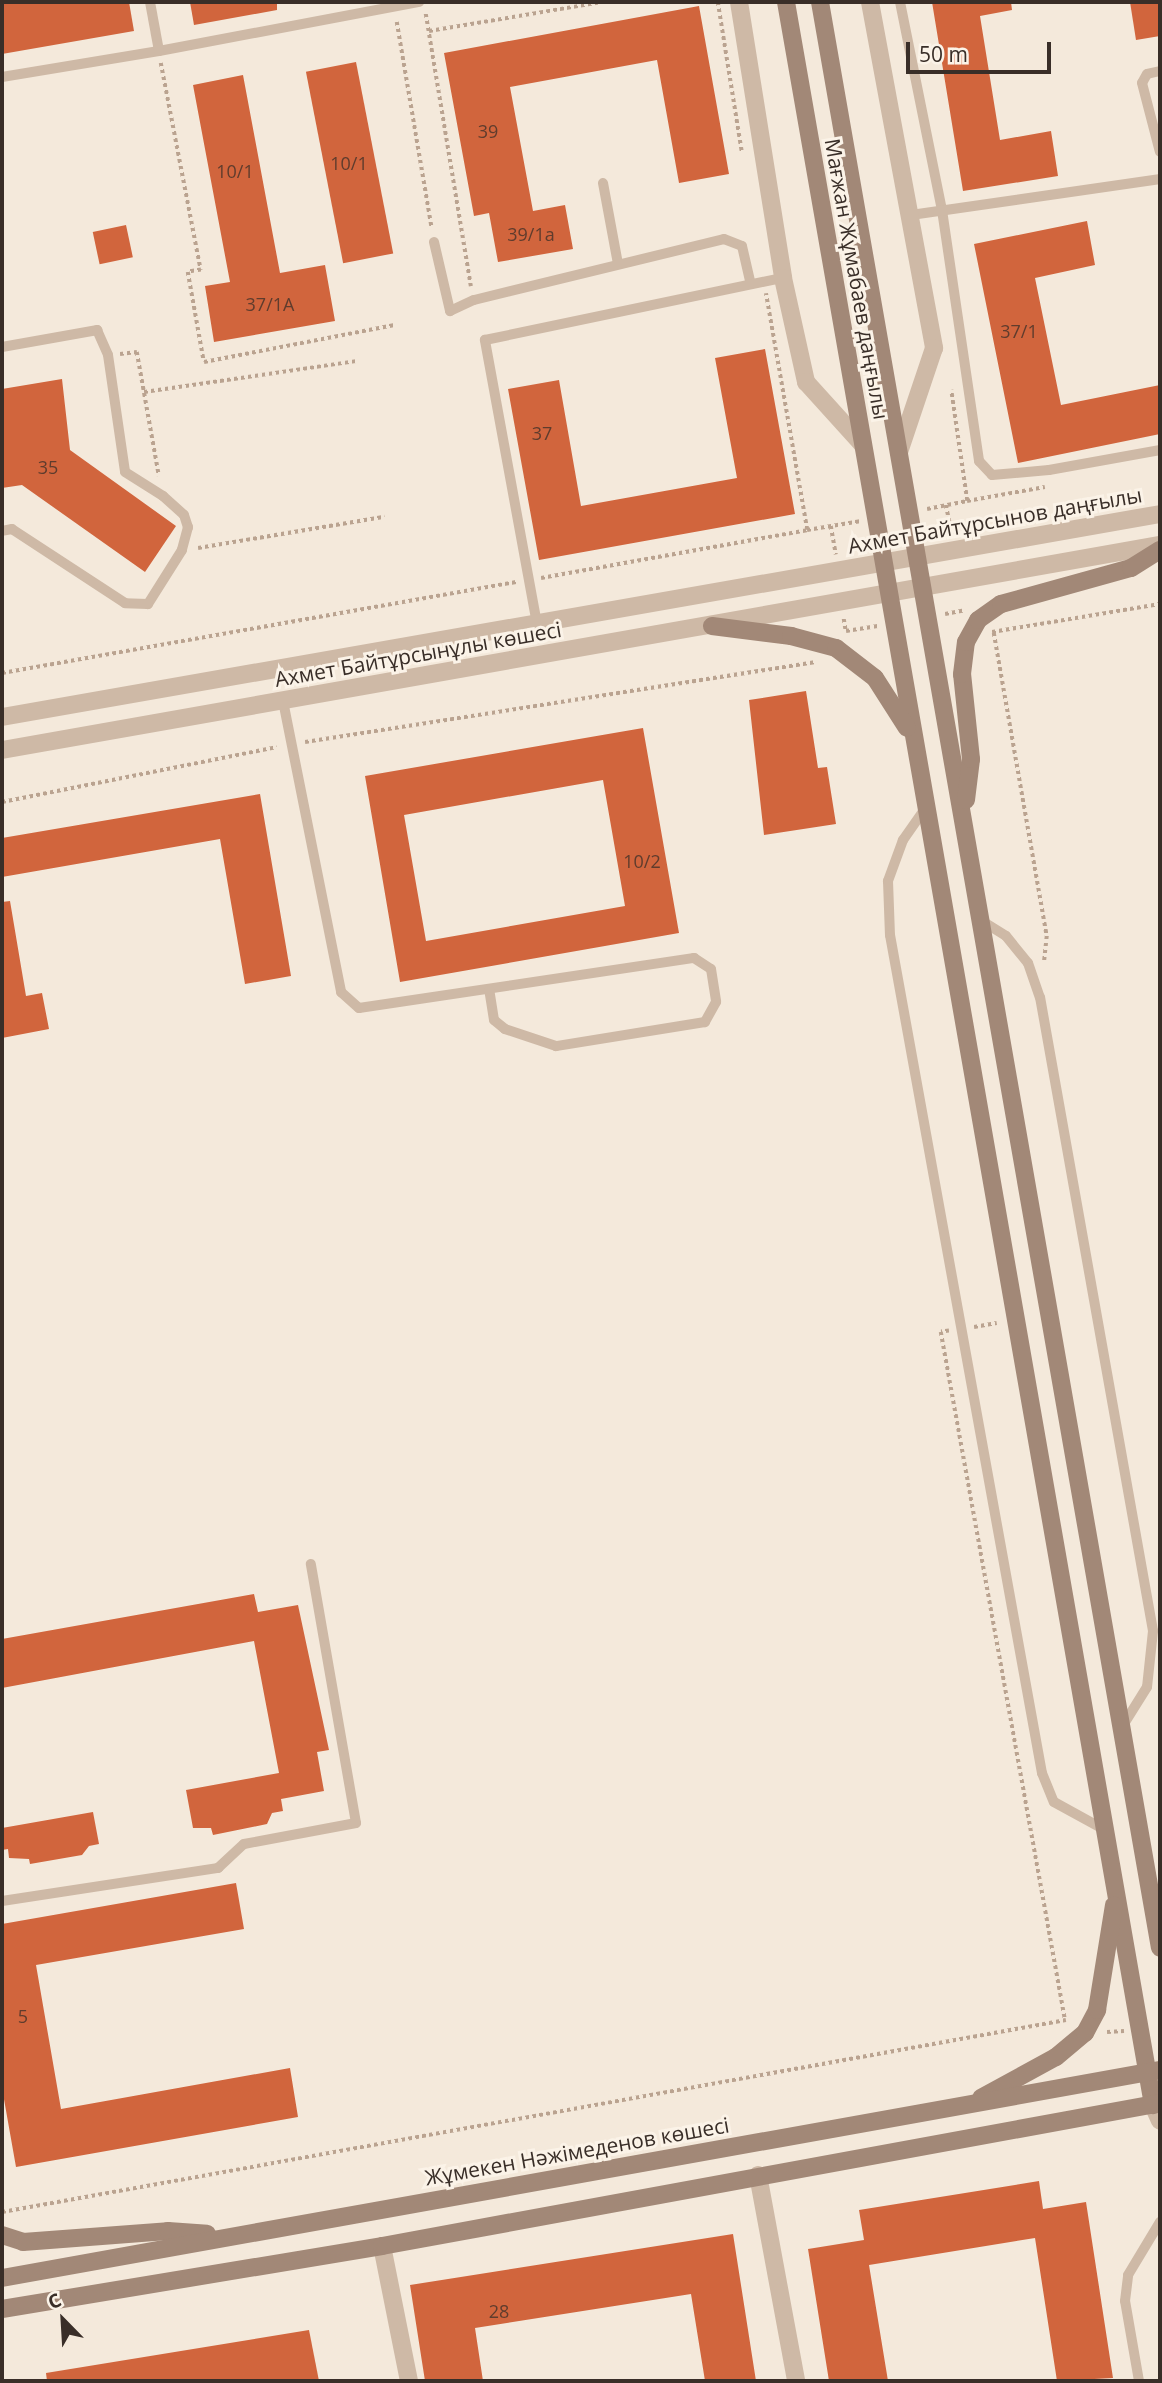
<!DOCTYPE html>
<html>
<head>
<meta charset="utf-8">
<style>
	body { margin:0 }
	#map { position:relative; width:1162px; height:2383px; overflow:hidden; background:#f4e9db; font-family:"Open Sans",sans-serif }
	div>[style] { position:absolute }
	.building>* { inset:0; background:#d1653d; transform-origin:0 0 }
	.path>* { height:3.5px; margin-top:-1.75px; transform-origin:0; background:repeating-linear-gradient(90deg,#baa390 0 3.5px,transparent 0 7px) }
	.service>* { height:10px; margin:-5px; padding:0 5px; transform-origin:5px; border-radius:5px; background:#ceb9a6 }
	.minor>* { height:18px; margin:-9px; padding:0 9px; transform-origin:9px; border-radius:9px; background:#ceb9a6 }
	.tertiary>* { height:18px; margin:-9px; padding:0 9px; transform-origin:9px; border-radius:9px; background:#ceb9a6 }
	.secondary>* { height:18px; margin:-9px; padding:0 9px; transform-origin:9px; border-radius:9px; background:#a28877 }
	span { translate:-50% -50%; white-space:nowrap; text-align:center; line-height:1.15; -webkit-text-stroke:6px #fbf3e8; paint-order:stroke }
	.number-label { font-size:18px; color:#5f3c2d }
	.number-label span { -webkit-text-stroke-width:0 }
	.street-label { font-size:21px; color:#392e28 }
	.frame { position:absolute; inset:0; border:4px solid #392e28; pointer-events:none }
	.north { position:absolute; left:28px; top:2285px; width:70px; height:70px; -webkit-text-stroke:5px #fbf3e8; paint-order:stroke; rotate:336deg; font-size:19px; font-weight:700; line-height:28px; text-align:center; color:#392e28 }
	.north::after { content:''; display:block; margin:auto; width:24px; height:32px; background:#392e28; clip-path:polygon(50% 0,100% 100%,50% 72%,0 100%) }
	.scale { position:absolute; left:906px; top:42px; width:145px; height:32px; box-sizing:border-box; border:4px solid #392e28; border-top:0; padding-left:9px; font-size:21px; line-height:24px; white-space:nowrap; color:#392e28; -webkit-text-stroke:5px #fbf3e8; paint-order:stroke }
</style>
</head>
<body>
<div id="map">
	<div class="building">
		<i style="clip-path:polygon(2px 2px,129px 2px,134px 31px,2px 54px)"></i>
		<i style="clip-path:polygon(190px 2px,277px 2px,277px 10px,194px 25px)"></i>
		<i style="clip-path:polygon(932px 2px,1011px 2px,1012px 10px,980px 16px,1000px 140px,1051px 131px,1058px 176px,963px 191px)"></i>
		<i style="clip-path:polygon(1130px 2px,1160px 2px,1160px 36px,1136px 40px)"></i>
		<i style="clip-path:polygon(699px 6px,729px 174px,679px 183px,657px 60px,510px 87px,533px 211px,565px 205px,573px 249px,498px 262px,489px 213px,474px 216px,444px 53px)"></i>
		<i style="left:356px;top:62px;width:195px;height:51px;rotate:79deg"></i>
		<i style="clip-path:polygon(243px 75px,280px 273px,325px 265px,335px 321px,214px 342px,205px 286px,230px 282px,193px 85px)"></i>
		<i style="clip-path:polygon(1087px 221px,1095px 265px,1035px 278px,1061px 405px,1160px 385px,1160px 434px,1018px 463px,974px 244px)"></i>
		<i style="left:126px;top:225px;width:33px;height:34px;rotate:78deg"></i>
		<i style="clip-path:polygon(765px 349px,795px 514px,539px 560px,508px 389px,559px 380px,581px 506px,737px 478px,715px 358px)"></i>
		<i style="clip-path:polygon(62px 379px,70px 450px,176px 526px,145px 572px,22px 485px,2px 488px,2px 389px)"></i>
		<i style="clip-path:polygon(806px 691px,818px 768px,827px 767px,836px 824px,764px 835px,749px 700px)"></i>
		<i style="clip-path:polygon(evenodd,643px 728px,679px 933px,400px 982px,365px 776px,643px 728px,603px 780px,625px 906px,426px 941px,404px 815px,603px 780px)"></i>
		<i style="clip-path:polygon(260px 794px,291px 976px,245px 984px,220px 839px,2px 877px,2px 838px)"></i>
		<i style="clip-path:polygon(10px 901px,26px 996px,42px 993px,49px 1029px,2px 1038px,2px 902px)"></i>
		<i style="clip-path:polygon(254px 1594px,258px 1612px,298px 1605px,329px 1750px,317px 1752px,324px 1791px,281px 1799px,283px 1811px,272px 1813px,267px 1824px,213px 1835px,211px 1828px,193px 1828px,186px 1790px,279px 1773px,254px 1641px,2px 1688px,2px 1639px)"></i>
		<i style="clip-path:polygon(93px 1812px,99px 1844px,89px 1846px,82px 1855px,30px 1864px,29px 1859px,9px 1858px,8px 1849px,2px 1850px,2px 1828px)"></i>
		<i style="clip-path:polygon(236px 1883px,244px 1929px,36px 1965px,61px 2109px,290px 2068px,298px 2117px,16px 2167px,2px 2088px,2px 1924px)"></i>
		<i style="clip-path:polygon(1039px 2181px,1043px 2209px,1086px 2202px,1113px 2378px,1057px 2381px,1035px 2238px,869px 2265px,888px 2381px,829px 2381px,808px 2249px,864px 2240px,859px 2210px)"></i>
		<i style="clip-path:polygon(733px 2234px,756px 2381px,705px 2381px,691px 2294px,475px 2328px,483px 2381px,425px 2381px,410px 2285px)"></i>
		<i style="clip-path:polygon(309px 2330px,319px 2381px,47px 2381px,46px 2373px)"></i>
	</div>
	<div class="path">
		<i style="left:718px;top:2px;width:152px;rotate:80.9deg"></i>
		<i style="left:426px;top:14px;width:276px;rotate:80.6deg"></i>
		<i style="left:397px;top:22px;width:209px;rotate:80.4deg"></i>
		<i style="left:429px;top:31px;width:175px;rotate:-9.5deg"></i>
		<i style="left:161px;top:63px;width:211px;rotate:79.1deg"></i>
		<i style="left:201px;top:270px;width:13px;rotate:171deg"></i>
		<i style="left:188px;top:272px;width:91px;rotate:79.9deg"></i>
		<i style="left:204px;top:362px;width:194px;rotate:-11deg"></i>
		<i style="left:120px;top:354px;width:17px;rotate:-7deg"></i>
		<i style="left:137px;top:352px;width:126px;rotate:79.9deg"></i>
		<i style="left:144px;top:392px;width:214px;rotate:-8.3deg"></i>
		<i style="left:967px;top:501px;width:79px;rotate:-10.2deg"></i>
		<i style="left:946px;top:505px;width:30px;rotate:78deg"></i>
		<i style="left:927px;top:509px;width:41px;rotate:-11.3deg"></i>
		<i style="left:967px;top:501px;width:112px;rotate:-98.2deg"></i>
		<i style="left:831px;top:526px;width:29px;rotate:80deg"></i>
		<i style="left:807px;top:530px;width:55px;rotate:-9.5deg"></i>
		<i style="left:198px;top:548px;width:189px;rotate:-9.5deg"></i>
		<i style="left:541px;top:578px;width:270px;rotate:-10.2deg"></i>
		<i style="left:807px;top:530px;width:240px;rotate:-99.9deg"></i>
		<i style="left:945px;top:614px;width:20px;rotate:-11deg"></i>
		<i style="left:844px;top:619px;width:12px;rotate:81deg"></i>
		<i style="left:846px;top:631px;width:32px;rotate:-9deg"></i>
		<i style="left:992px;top:632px;width:170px;rotate:-9.5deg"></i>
		<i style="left:994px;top:633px;width:308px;rotate:80.1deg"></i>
		<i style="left:1047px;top:936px;width:27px;rotate:96deg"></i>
		<i style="left:2px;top:673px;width:522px;rotate:-10.04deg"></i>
		<i style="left:305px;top:742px;width:517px;rotate:-8.9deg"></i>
		<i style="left:2px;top:802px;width:280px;rotate:-11.3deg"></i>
		<i style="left:974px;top:1327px;width:23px;rotate:-10deg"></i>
		<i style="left:949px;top:1331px;width:8px;rotate:173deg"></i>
		<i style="left:941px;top:1332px;width:698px;rotate:79.77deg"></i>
		<i style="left:1107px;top:2032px;width:17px;rotate:-3deg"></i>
		<i style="left:2px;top:2212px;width:1081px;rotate:-10.23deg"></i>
	</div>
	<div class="service">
		<i style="left:900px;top:2px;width:212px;rotate:78.6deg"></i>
		<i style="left:942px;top:210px;width:254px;rotate:81.6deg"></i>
		<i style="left:979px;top:461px;width:19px;rotate:47deg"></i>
		<i style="left:992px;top:475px;width:57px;rotate:-5deg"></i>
		<i style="left:1049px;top:470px;width:113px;rotate:-10.2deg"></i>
		<i style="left:159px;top:51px;width:265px;rotate:-10.7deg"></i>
		<i style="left:1160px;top:71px;width:13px;rotate:167deg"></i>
		<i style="left:1147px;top:74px;width:10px;rotate:119deg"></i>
		<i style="left:1142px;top:83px;width:71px;rotate:75.4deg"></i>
		<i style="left:2px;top:77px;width:159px;rotate:-9.4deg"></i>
		<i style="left:159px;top:51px;width:50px;rotate:-100.4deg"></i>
		<i style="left:603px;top:183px;width:82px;rotate:79.5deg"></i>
		<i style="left:911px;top:215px;width:252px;rotate:-8.2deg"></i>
		<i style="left:434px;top:242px;width:71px;rotate:76.9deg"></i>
		<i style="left:450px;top:311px;width:26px;rotate:-25deg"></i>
		<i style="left:474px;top:300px;width:257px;rotate:-13.7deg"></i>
		<i style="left:724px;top:239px;width:19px;rotate:21deg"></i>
		<i style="left:742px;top:246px;width:39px;rotate:77deg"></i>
		<i style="left:2px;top:347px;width:97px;rotate:-10.1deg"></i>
		<i style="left:97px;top:330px;width:27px;rotate:66deg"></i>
		<i style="left:108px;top:355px;width:118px;rotate:81.7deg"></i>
		<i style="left:125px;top:472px;width:45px;rotate:32.3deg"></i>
		<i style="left:163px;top:496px;width:28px;rotate:42deg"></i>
		<i style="left:184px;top:515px;width:13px;rotate:72deg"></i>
		<i style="left:188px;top:527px;width:24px;rotate:105deg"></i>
		<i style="left:182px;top:550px;width:64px;rotate:122.2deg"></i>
		<i style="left:148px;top:604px;width:23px;rotate:-178deg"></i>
		<i style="left:125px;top:603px;width:135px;rotate:-146.8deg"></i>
		<i style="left:12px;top:529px;width:10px;rotate:169deg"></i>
		<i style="left:537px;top:624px;width:289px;rotate:-100.4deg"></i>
		<i style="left:485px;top:340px;width:304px;rotate:-11.8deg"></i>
		<i style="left:283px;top:701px;width:297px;rotate:78.7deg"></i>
		<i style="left:341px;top:992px;width:24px;rotate:42deg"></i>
		<i style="left:359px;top:1008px;width:339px;rotate:-8.5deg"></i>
		<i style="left:694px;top:958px;width:20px;rotate:33deg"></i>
		<i style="left:711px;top:969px;width:33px;rotate:81deg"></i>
		<i style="left:716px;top:1002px;width:23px;rotate:119deg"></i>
		<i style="left:705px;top:1022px;width:151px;rotate:170.8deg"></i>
		<i style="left:556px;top:1046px;width:54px;rotate:-161.6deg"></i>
		<i style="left:505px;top:1029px;width:14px;rotate:-141deg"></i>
		<i style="left:494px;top:1020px;width:30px;rotate:-99deg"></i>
		<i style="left:924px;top:810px;width:37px;rotate:125deg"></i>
		<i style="left:903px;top:840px;width:44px;rotate:110.1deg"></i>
		<i style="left:888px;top:881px;width:54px;rotate:87.9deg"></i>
		<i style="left:890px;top:935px;width:852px;rotate:79.72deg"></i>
		<i style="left:1042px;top:1773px;width:31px;rotate:68deg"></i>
		<i style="left:1054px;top:1802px;width:58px;rotate:28.8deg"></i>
		<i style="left:982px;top:921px;width:28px;rotate:32deg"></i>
		<i style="left:1006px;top:936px;width:35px;rotate:51deg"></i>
		<i style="left:1028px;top:963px;width:36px;rotate:71deg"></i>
		<i style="left:1040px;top:997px;width:644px;rotate:79.89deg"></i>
		<i style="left:1153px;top:1631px;width:56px;rotate:96.1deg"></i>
		<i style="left:1147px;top:1687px;width:47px;rotate:122deg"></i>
		<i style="left:2px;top:1901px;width:219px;rotate:-8.7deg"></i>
		<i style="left:218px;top:1868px;width:35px;rotate:-43deg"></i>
		<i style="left:244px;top:1844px;width:114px;rotate:-10.6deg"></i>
		<i style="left:356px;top:1823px;width:263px;rotate:-99.9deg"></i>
		<i style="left:1139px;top:2381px;width:81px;rotate:-99.9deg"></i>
		<i style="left:1125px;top:2301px;width:26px;rotate:-83deg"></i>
		<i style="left:1128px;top:2275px;width:62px;rotate:-58.9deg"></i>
	</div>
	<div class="minor">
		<i style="left:739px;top:2px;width:279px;rotate:80.9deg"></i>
		<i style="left:783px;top:278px;width:107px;rotate:77.5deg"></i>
		<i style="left:806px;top:382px;width:85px;rotate:47.9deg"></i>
		<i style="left:870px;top:2px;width:352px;rotate:79.5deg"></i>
		<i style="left:934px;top:348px;width:110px;rotate:108.6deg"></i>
		<i style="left:1153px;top:2105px;width:17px;rotate:66deg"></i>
		<i style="left:758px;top:2175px;width:209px;rotate:79.5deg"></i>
		<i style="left:382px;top:2246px;width:138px;rotate:78.7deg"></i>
	</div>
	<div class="tertiary">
		<i style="left:2px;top:717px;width:1176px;rotate:-9.94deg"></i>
		<i style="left:2px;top:750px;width:1176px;rotate:-10.04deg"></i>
	</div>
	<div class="secondary">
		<i style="left:786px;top:2px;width:2135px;rotate:80.1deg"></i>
		<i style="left:820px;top:2px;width:1975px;rotate:80.09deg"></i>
		<i style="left:712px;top:626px;width:80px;rotate:7.2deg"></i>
		<i style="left:791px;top:636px;width:47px;rotate:14.9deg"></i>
		<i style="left:836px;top:648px;width:49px;rotate:37.6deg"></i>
		<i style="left:875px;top:678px;width:59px;rotate:57.4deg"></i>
		<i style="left:966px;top:800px;width:41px;rotate:-83deg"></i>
		<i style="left:971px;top:759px;width:85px;rotate:-96deg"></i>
		<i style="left:962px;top:674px;width:32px;rotate:-83deg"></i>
		<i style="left:966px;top:642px;width:25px;rotate:-61deg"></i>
		<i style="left:978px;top:620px;width:28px;rotate:-35deg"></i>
		<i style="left:1001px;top:604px;width:135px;rotate:-15.5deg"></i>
		<i style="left:1131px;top:568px;width:34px;rotate:-32deg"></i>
		<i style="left:981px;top:2098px;width:85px;rotate:-28.7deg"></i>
		<i style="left:1056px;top:2057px;width:38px;rotate:-40deg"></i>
		<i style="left:1085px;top:2033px;width:26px;rotate:-62deg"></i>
		<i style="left:1097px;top:2010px;width:106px;rotate:-80.8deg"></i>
		<i style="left:2px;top:2235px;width:22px;rotate:18deg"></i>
		<i style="left:23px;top:2242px;width:145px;rotate:-4.3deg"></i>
		<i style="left:168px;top:2231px;width:39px;rotate:4deg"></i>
		<i style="left:2px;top:2278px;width:1177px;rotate:-10.18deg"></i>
		<i style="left:2px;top:2309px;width:385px;rotate:-9.4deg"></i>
		<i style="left:382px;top:2246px;width:791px;rotate:-10.41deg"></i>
	</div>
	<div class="number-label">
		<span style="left:488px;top:131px">39</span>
		<span style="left:349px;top:163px">10/1</span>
		<span style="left:235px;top:171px">10/1</span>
		<span style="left:531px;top:234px">39/1а</span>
		<span style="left:270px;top:304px">37/1А</span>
		<span style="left:1019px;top:331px">37/1</span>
		<span style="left:542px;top:433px">37</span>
		<span style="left:48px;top:467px">35</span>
		<span style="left:642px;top:861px">10/2</span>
		<span style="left:23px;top:2016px">5</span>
		<span style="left:499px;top:2311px">28</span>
	</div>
	<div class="street-label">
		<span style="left:857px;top:279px;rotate:80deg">Мағжан Жұмабаев даңғылы</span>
		<span style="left:995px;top:520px;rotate:-10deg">Ахмет Байтұрсынов даңғылы</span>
		<span style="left:418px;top:654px;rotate:-10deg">Ахмет Байтұрсынұлы көшесі</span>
		<span style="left:577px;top:2151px;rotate:-10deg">Жұмекен Нәжімеденов көшесі</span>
	</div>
	<div class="frame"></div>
	<div class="north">С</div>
	<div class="scale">50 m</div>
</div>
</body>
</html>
